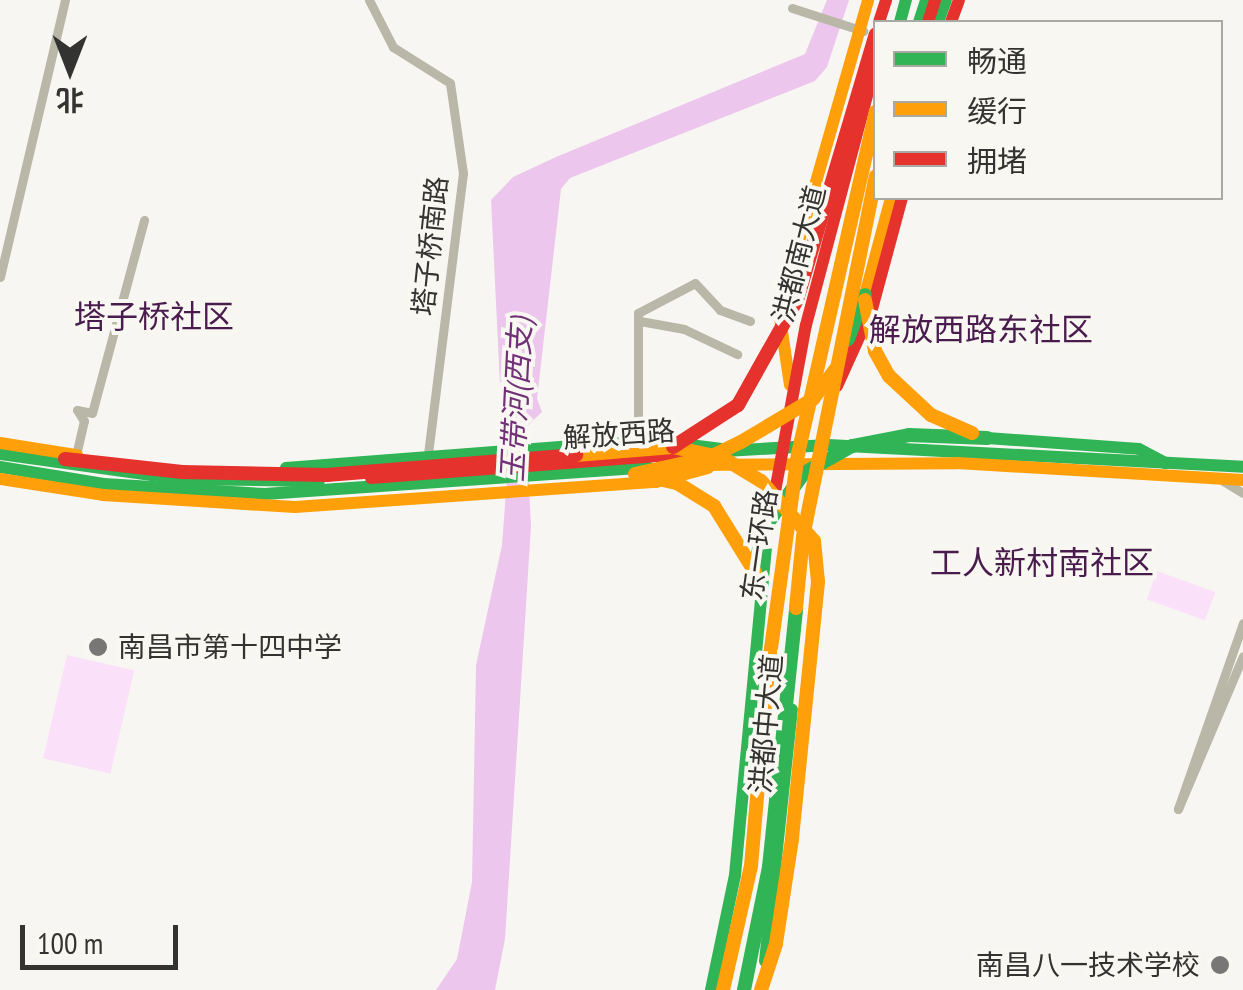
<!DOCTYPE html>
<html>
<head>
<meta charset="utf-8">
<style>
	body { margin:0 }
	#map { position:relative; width:1243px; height:990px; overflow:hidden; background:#f7f6f2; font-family:"PT Sans Narrow","Noto Sans SC",sans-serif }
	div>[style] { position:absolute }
	.green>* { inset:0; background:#fae1f9; transform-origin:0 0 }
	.water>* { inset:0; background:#edc6ed }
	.street>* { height:9px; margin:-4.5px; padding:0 4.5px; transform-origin:4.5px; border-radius:4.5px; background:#b9b7a7 }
	.fast>* { height:12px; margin:-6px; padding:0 6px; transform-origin:6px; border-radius:6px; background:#30b455 }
	.slow>* { height:12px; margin:-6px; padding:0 6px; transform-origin:6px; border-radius:6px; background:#ff9f0a }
	.jam>* { height:12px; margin:-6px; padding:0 6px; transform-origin:6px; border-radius:6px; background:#e5322d }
	.fast-bridge>* { height:14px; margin:-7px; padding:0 7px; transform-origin:7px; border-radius:7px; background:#30b455 }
	.slow-bridge>* { height:14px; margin:-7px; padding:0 7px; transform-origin:7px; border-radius:7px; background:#ff9f0a }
	.jam-bridge>* { height:14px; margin:-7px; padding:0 7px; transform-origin:7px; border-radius:7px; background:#e5322d }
	.dots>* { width:28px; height:28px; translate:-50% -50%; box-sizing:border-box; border:5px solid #f8f7f1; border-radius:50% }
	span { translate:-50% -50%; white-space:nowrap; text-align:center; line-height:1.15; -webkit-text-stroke:8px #f8f7f1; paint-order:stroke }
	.street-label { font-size:28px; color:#333331 }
	.poi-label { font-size:28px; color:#333331 }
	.left { translate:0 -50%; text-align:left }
	.right { translate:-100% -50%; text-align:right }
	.water-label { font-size:30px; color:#723176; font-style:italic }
	.quarter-label { font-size:32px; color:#4a1c4e }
	.legend { position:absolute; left:873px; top:20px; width:350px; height:180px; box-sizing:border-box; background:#f8f7f1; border:2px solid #a9a9a4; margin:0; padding:12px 18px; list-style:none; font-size:30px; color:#333331 }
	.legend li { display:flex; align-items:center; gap:20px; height:50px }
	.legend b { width:50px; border:2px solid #a9a9a4 }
	.north { position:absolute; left:20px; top:20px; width:100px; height:100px; -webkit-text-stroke:8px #f8f7f1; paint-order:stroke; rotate:180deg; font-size:28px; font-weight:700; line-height:40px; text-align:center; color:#333331 }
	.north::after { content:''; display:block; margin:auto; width:35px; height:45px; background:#333331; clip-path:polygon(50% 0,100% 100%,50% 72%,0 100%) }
	.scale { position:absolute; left:20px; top:925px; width:158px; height:45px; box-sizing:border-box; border:5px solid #333331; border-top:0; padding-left:12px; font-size:30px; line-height:35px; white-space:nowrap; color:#333331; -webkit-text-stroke:8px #f8f7f1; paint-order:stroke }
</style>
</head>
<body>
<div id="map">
	<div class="green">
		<i style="left:1157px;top:571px;width:62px;height:30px;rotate:20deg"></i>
		<i style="left:67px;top:655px;width:69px;height:106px;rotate:13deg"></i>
	</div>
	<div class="water">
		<i style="clip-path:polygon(827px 0,849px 0,827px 67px,815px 81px,570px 178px,561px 189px,537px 399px,542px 412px,526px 427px,531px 526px,505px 939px,495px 990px,436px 990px,457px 959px,472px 882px,476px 665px,502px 545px,511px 424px,501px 406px,491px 200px,513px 177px,556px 157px,805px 54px)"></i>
	</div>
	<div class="street">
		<i style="left:369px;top:0;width:53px;rotate:62.9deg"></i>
		<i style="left:393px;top:47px;width:67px;rotate:32.3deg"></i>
		<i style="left:450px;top:83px;width:91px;rotate:81.8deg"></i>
		<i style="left:463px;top:173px;width:291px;rotate:97.1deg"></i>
		<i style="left:792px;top:8px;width:75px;rotate:17.9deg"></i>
		<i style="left:0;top:277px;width:285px;rotate:-76.8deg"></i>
		<i style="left:640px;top:321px;width:45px;rotate:10.3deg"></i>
		<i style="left:684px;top:329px;width:59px;rotate:25.3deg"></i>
		<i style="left:647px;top:440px;width:20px;rotate:-117deg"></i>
		<i style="left:638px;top:422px;width:109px;rotate:-90deg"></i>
		<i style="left:638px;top:313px;width:64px;rotate:-27.8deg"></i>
		<i style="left:695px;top:283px;width:37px;rotate:47deg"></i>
		<i style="left:720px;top:310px;width:32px;rotate:20deg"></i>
		<i style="left:76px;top:455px;width:35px;rotate:-77deg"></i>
		<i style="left:84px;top:421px;width:13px;rotate:-122deg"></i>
		<i style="left:77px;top:410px;width:15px;rotate:11deg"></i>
		<i style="left:92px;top:413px;width:200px;rotate:-74.9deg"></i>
		<i style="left:1223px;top:481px;width:23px;rotate:31deg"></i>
		<i style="left:1243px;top:623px;width:197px;rotate:109.3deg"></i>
		<i style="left:1178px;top:809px;width:166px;rotate:-67deg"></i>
	</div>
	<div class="fast">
		<i style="left:900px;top:22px;width:23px;rotate:-75deg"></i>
		<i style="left:919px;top:22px;width:23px;rotate:-72deg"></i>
		<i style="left:938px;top:22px;width:23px;rotate:-70deg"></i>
		<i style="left:987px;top:438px;width:152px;rotate:4.1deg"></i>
		<i style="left:1139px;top:449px;width:30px;rotate:28deg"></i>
		<i style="left:725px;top:451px;width:103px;rotate:-3.3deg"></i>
		<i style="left:828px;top:445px;width:416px;rotate:3deg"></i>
		<i style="left:0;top:454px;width:182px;rotate:7.9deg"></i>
		<i style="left:180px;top:479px;width:139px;rotate:0.8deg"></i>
		<i style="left:0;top:467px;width:105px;rotate:9.3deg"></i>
		<i style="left:104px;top:484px;width:161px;rotate:3.6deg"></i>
		<i style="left:265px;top:494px;width:384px;rotate:-4deg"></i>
		<i style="left:286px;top:468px;width:365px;rotate:-4.4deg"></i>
		<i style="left:650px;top:440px;width:80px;rotate:7.2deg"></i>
		<i style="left:765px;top:961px;width:253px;rotate:-83.9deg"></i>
		<i style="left:711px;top:990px;width:117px;rotate:-78.2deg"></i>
		<i style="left:735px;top:875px;width:331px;rotate:-84.6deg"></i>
	</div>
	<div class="slow">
		<i style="left:865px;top:295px;width:100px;rotate:-75deg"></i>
		<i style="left:790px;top:385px;width:75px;rotate:-98.5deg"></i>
		<i style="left:779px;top:311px;width:323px;rotate:-74deg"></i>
		<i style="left:0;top:443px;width:78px;rotate:8.9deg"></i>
		<i style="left:694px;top:465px;width:263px;rotate:-0.4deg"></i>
		<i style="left:957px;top:463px;width:287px;rotate:3.4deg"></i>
		<i style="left:0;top:479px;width:104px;rotate:8.8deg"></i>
		<i style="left:103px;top:495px;width:192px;rotate:3.6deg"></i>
		<i style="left:295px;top:507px;width:362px;rotate:-4deg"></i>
		<i style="left:656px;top:482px;width:54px;rotate:-15.1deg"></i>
	</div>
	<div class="jam">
		<i style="left:879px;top:22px;width:23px;rotate:-72deg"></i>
		<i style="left:928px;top:22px;width:23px;rotate:-72deg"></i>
		<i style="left:951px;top:22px;width:23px;rotate:-70deg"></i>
		<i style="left:837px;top:386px;width:85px;rotate:-65.6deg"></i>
		<i style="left:872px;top:309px;width:115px;rotate:-74.9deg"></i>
		<i style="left:371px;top:478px;width:323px;rotate:-4.4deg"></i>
		<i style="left:769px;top:524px;width:202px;rotate:-79.5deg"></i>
		<i style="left:806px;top:325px;width:273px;rotate:-75.1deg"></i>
	</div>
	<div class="fast-bridge">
		<i style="left:848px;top:339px;width:47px;rotate:-68.9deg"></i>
		<i style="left:755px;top:572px;width:42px;rotate:-80.3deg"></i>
		<i style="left:762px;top:531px;width:72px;rotate:-54.1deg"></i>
		<i style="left:804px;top:473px;width:55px;rotate:-29.4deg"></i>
		<i style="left:852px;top:446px;width:58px;rotate:-10.9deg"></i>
		<i style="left:909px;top:435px;width:78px;rotate:2.2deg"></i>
		<i style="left:744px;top:990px;width:126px;rotate:-78.5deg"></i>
		<i style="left:769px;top:867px;width:260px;rotate:-84deg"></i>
	</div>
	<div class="slow-bridge">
		<i style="left:865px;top:300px;width:52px;rotate:78.9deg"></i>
		<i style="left:875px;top:351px;width:29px;rotate:61deg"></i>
		<i style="left:889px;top:376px;width:57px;rotate:42.9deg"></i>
		<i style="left:931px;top:415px;width:45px;rotate:23.7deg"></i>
		<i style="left:576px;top:455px;width:97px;rotate:-4.7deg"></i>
		<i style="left:673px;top:447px;width:51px;rotate:12.4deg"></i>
		<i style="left:723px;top:458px;width:44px;rotate:31.2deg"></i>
		<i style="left:761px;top:481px;width:80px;rotate:48.5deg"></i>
		<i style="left:814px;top:541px;width:41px;rotate:84.4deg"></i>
		<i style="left:818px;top:582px;width:258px;rotate:95.8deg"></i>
		<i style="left:792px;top:839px;width:106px;rotate:98.7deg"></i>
		<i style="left:776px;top:944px;width:48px;rotate:108.1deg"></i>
		<i style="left:635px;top:474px;width:75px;rotate:-12.4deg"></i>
		<i style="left:708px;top:458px;width:37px;rotate:-26deg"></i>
		<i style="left:741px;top:442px;width:84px;rotate:-30.8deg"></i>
		<i style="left:813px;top:399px;width:38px;rotate:-53deg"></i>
		<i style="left:650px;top:477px;width:28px;rotate:13deg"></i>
		<i style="left:677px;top:483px;width:44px;rotate:31.9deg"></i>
		<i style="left:714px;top:506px;width:78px;rotate:58.2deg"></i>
		<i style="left:796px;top:608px;width:71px;rotate:-84.4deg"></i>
		<i style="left:803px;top:537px;width:368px;rotate:-78.6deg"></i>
		<i style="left:723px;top:990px;width:127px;rotate:-77.3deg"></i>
		<i style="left:751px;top:866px;width:197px;rotate:-85deg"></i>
		<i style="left:768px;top:670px;width:218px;rotate:-82.1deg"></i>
		<i style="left:798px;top:454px;width:351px;rotate:-77.2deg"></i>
	</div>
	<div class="jam-bridge">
		<i style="left:673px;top:447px;width:77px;rotate:-32.9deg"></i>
		<i style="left:738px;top:405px;width:120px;rotate:-60.7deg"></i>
		<i style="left:797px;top:300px;width:277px;rotate:-73.5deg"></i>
		<i style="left:65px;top:459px;width:118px;rotate:6.3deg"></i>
		<i style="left:182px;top:472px;width:145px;rotate:1.2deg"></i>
		<i style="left:327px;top:475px;width:250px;rotate:-4.6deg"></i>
	</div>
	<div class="dots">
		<i style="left:98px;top:647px;background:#787775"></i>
		<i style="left:1220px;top:965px;background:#787775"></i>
	</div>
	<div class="street-label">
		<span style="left:430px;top:246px;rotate:-84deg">塔子桥南路</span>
		<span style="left:799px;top:254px;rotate:-76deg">洪都南大道</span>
		<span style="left:619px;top:434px;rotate:-4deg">解放西路</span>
		<span style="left:759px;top:545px;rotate:-82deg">东一环路</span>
		<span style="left:766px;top:724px;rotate:-85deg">洪都中大道</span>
	</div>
	<div class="poi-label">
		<span class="left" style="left:118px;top:647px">南昌市第十四中学</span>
		<span class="right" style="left:1200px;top:965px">南昌八一技术学校</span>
	</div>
	<div class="water-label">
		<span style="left:516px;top:400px;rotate:-87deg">玉带河(西支)</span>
	</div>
	<div class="quarter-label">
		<span style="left:154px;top:316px">塔子桥社区</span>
		<span style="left:981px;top:329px">解放西路东社区</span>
		<span style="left:1042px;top:562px">工人新村南社区</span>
	</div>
	<ul class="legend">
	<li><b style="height:12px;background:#30b455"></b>畅通</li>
	<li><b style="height:12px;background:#ff9f0a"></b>缓行</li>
	<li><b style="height:12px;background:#e5322d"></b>拥堵</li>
	</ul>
	<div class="north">北</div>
	<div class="scale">100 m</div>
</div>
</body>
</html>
